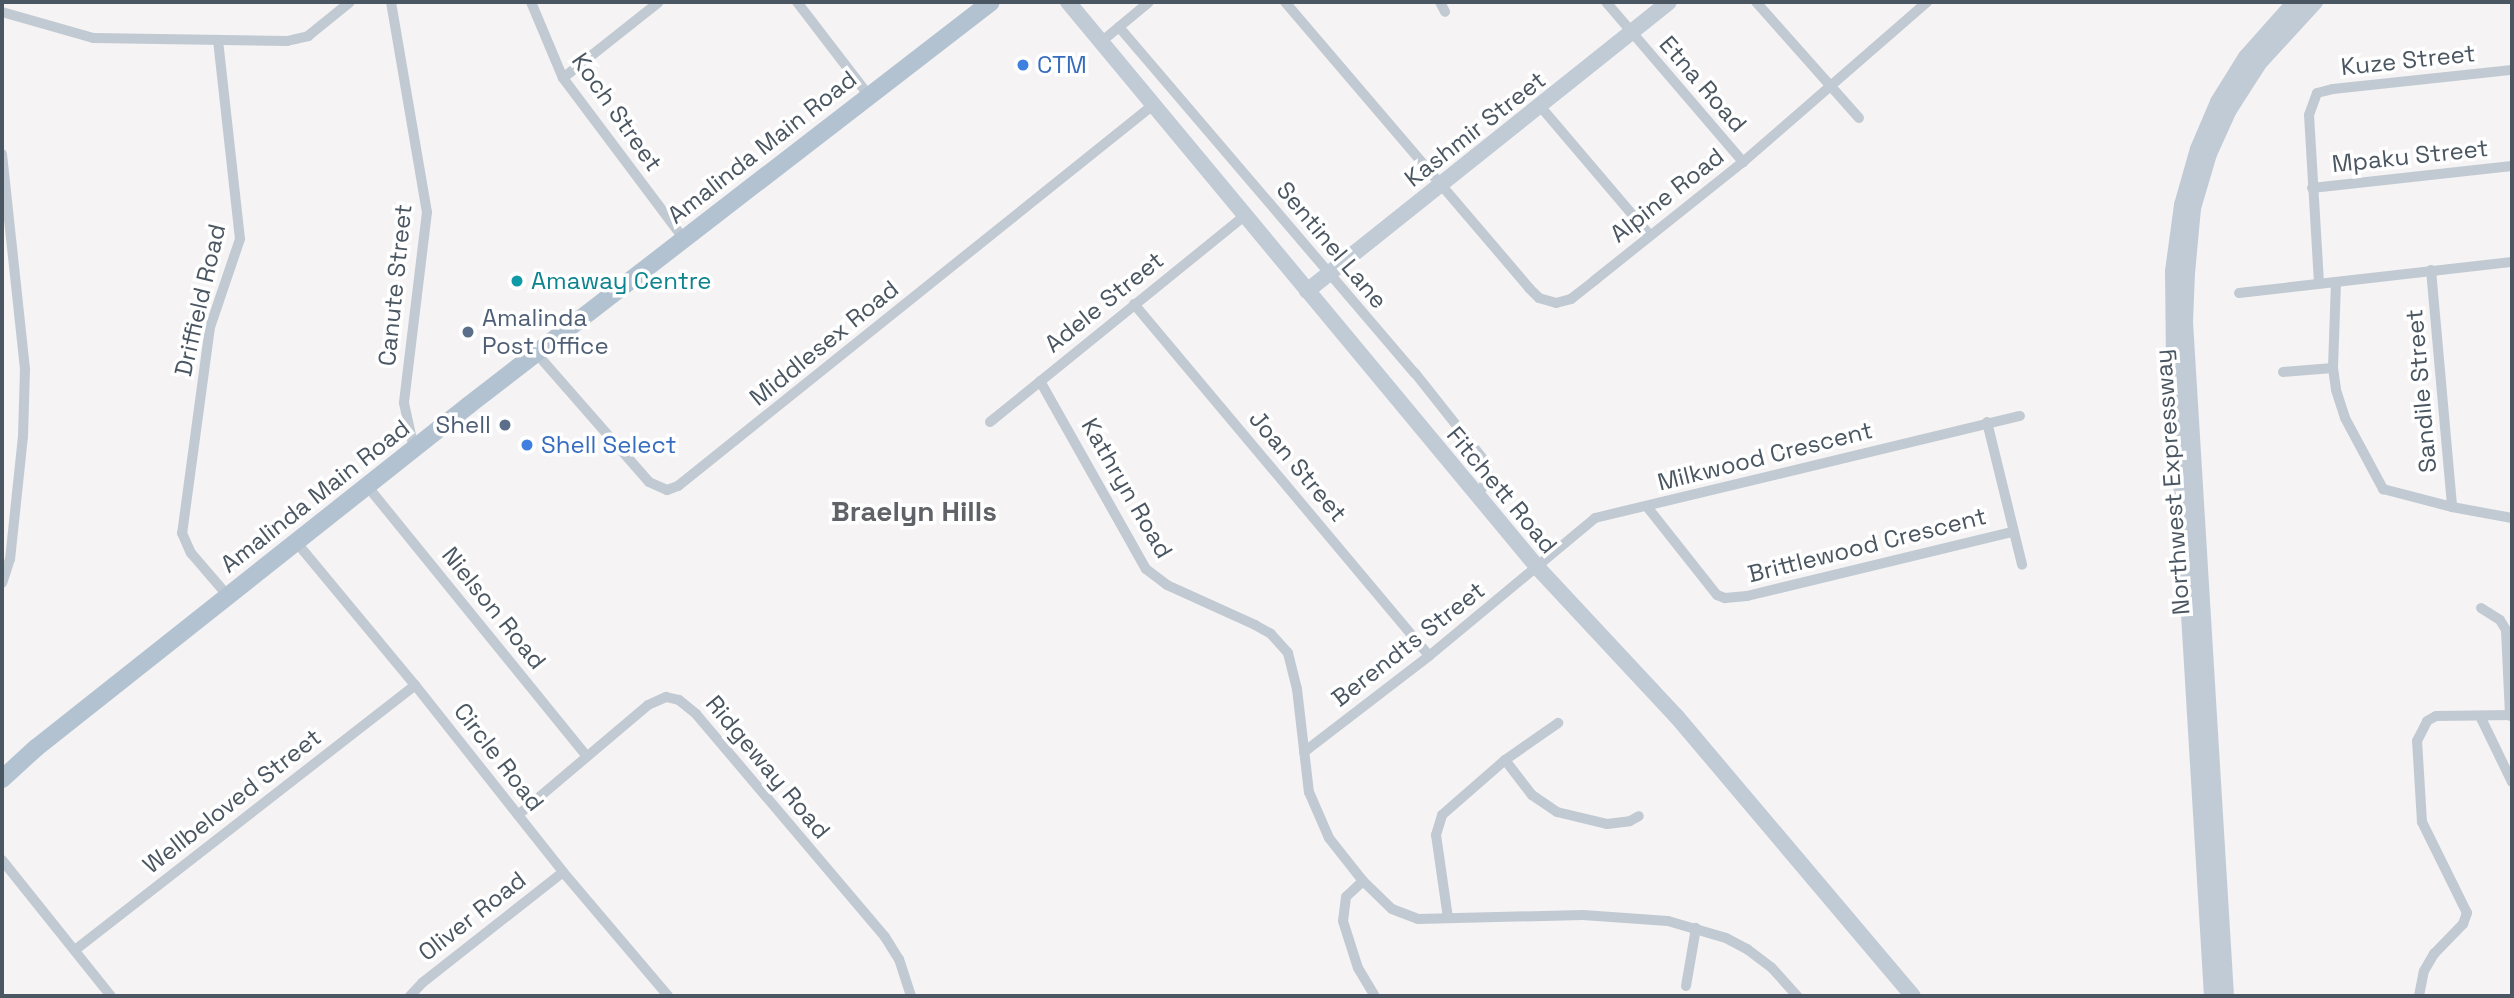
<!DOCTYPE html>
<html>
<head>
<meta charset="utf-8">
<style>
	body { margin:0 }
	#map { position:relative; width:2514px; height:998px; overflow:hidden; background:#f5f3f3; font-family:"Space Grotesk",sans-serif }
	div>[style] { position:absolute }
	.street>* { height:10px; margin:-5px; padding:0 5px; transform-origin:5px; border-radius:5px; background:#c1cad2 }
	.secondary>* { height:16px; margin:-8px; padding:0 8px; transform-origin:8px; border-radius:8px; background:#c1cbd6 }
	.primary>* { height:18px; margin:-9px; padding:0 9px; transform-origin:9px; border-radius:9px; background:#b3c2d1 }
	.dots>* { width:19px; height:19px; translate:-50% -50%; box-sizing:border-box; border:4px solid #fff; border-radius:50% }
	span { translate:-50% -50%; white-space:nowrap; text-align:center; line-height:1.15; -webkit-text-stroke:7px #fff; paint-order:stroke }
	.street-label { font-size:24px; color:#4a5661 }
	.shop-label { font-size:24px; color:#366cbe }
	.left { translate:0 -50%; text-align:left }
	.culture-label { font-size:24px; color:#0d838f }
	.service-label { font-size:24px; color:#4e5e75 }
	.right { translate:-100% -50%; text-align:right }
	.quarter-label { font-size:28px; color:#5f6368; font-weight:700 }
	.frame { position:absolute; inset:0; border:4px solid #4a5661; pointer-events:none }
</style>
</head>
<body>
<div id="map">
	<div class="street">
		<i style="left:391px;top:2px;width:213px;rotate:80.3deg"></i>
		<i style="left:427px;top:212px;width:192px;rotate:96.9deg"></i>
		<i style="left:404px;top:403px;width:47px;rotate:77.7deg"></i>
		<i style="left:531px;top:2px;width:82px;rotate:67.2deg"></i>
		<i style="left:563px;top:78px;width:201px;rotate:53.1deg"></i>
		<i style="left:797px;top:2px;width:118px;rotate:52.5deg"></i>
		<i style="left:1285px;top:2px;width:376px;rotate:49.5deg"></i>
		<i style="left:1529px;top:288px;width:14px;rotate:45deg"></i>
		<i style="left:1539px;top:298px;width:18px;rotate:16deg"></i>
		<i style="left:1556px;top:303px;width:16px;rotate:-15deg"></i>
		<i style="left:1571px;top:299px;width:31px;rotate:-38deg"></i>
		<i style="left:1595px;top:280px;width:189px;rotate:-38.6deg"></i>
		<i style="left:1743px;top:162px;width:244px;rotate:-41deg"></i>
		<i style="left:1440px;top:2px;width:11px;rotate:63deg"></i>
		<i style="left:1606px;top:2px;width:211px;rotate:49.4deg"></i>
		<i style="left:1756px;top:2px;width:155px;rotate:48.4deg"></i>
		<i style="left:2px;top:12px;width:95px;rotate:15.9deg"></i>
		<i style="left:93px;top:38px;width:194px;rotate:0.9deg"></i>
		<i style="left:287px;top:41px;width:22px;rotate:-13deg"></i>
		<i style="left:308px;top:36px;width:54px;rotate:-39deg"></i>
		<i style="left:1119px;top:27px;width:455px;rotate:49.5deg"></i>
		<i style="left:1415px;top:373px;width:111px;rotate:51.6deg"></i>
		<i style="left:1484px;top:460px;width:18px;rotate:74deg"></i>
		<i style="left:1489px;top:477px;width:22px;rotate:122deg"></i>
		<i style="left:218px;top:40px;width:200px;rotate:83.7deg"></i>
		<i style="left:240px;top:239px;width:93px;rotate:108.8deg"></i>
		<i style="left:210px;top:327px;width:208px;rotate:97.7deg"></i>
		<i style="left:182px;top:533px;width:22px;rotate:66deg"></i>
		<i style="left:191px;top:553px;width:57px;rotate:49.3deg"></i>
		<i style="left:1101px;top:42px;width:62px;rotate:-39.8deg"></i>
		<i style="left:563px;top:78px;width:122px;rotate:-38.4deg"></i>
		<i style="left:1540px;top:106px;width:168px;rotate:49.6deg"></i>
		<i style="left:2px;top:154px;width:216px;rotate:83.9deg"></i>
		<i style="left:25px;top:369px;width:67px;rotate:91.7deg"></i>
		<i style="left:23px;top:436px;width:124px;rotate:96deg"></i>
		<i style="left:10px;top:559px;width:25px;rotate:108deg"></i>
		<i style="left:2312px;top:188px;width:201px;rotate:-6.3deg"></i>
		<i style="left:2431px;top:270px;width:238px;rotate:84.9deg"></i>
		<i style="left:2336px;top:282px;width:86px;rotate:92deg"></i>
		<i style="left:2333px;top:368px;width:22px;rotate:82deg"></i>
		<i style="left:2336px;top:390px;width:29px;rotate:72deg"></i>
		<i style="left:2345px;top:418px;width:81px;rotate:61.8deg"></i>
		<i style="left:2383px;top:489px;width:71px;rotate:14.6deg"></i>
		<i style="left:2452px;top:507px;width:61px;rotate:10.4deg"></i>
		<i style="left:2319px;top:283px;width:168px;rotate:-93.4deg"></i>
		<i style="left:2309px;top:115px;width:23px;rotate:-70deg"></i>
		<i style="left:2317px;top:93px;width:16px;rotate:-14deg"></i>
		<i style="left:2333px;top:89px;width:180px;rotate:-6.1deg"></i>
		<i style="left:2239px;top:293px;width:275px;rotate:-6.5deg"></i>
		<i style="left:1134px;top:304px;width:459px;rotate:50deg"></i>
		<i style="left:537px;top:354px;width:170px;rotate:48.8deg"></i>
		<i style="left:649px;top:482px;width:20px;rotate:24deg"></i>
		<i style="left:667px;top:490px;width:12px;rotate:-20deg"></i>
		<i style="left:678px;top:486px;width:609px;rotate:-38.73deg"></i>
		<i style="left:2283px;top:372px;width:50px;rotate:-4.6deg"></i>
		<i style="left:1040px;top:381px;width:216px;rotate:60.6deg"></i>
		<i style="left:1146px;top:569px;width:26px;rotate:37deg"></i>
		<i style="left:1167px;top:585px;width:97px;rotate:24.4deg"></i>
		<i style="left:1255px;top:625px;width:18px;rotate:29deg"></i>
		<i style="left:1271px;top:634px;width:25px;rotate:48deg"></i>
		<i style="left:1288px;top:653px;width:37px;rotate:76deg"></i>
		<i style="left:1297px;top:689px;width:104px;rotate:83.4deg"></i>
		<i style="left:1309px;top:792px;width:50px;rotate:66.5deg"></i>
		<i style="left:1329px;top:838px;width:55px;rotate:51.7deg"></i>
		<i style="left:1363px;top:881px;width:40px;rotate:44deg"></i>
		<i style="left:1392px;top:909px;width:28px;rotate:21deg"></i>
		<i style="left:1418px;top:919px;width:165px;rotate:-1.4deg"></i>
		<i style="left:1583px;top:915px;width:85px;rotate:4deg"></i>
		<i style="left:1668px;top:921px;width:60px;rotate:16.3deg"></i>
		<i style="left:1726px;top:938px;width:24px;rotate:28deg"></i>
		<i style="left:1747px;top:949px;width:31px;rotate:37deg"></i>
		<i style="left:1772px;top:968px;width:38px;rotate:48deg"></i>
		<i style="left:990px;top:422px;width:327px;rotate:-39deg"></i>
		<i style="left:1987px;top:422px;width:147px;rotate:76.2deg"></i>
		<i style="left:368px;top:487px;width:347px;rotate:50.9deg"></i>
		<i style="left:1648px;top:508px;width:111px;rotate:51.6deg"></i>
		<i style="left:1717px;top:595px;width:9px;rotate:21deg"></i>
		<i style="left:1725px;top:598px;width:22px;rotate:-5deg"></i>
		<i style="left:1747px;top:596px;width:273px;rotate:-13.6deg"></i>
		<i style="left:297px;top:543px;width:185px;rotate:50.3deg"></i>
		<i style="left:415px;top:685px;width:238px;rotate:51.6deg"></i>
		<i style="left:563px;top:872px;width:162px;rotate:49.7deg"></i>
		<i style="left:2481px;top:608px;width:22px;rotate:32deg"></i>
		<i style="left:2500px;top:620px;width:12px;rotate:59deg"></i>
		<i style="left:2506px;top:630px;width:86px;rotate:87.3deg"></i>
		<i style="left:2481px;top:718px;width:71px;rotate:64.2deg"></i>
		<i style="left:1304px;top:752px;width:158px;rotate:-37.5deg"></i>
		<i style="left:1429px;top:656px;width:216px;rotate:-39.7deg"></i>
		<i style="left:1595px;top:518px;width:437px;rotate:-13.5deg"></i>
		<i style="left:1505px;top:760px;width:44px;rotate:52.4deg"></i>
		<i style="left:1532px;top:795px;width:30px;rotate:34deg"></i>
		<i style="left:1557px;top:812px;width:51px;rotate:13.5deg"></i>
		<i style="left:1607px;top:824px;width:23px;rotate:-7deg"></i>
		<i style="left:1630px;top:821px;width:10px;rotate:-29deg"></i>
		<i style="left:518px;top:815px;width:170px;rotate:-40.2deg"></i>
		<i style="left:648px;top:705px;width:20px;rotate:-24deg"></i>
		<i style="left:666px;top:697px;width:13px;rotate:13deg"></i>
		<i style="left:679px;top:700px;width:22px;rotate:39deg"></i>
		<i style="left:696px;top:714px;width:292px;rotate:49.7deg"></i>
		<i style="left:885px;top:937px;width:26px;rotate:58deg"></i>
		<i style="left:899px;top:959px;width:39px;rotate:72deg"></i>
		<i style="left:2px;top:860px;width:174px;rotate:51.3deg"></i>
		<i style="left:1363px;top:881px;width:23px;rotate:137deg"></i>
		<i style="left:1346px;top:897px;width:24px;rotate:97deg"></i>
		<i style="left:1343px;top:921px;width:49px;rotate:72.3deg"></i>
		<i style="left:1358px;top:968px;width:33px;rotate:59deg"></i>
		<i style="left:1448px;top:918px;width:84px;rotate:-98.2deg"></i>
		<i style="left:1436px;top:835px;width:21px;rotate:-73deg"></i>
		<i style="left:1442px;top:815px;width:84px;rotate:-41.1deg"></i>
		<i style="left:1505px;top:760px;width:65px;rotate:-34.9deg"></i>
		<i style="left:75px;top:950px;width:431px;rotate:-37.9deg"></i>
		<i style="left:1686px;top:986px;width:59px;rotate:-80.2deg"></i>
		<i style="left:410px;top:996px;width:18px;rotate:-47deg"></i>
		<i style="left:422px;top:983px;width:179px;rotate:-38.2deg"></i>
		<i style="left:2419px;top:996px;width:25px;rotate:-79deg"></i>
		<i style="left:2424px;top:971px;width:20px;rotate:-60deg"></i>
		<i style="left:2434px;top:954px;width:42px;rotate:-46deg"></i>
		<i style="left:2463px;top:924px;width:12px;rotate:-70deg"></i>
		<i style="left:2467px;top:913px;width:102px;rotate:-116.3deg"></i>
		<i style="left:2422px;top:822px;width:81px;rotate:-93.5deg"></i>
		<i style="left:2417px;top:741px;width:22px;rotate:-63deg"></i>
		<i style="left:2427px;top:721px;width:10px;rotate:-29deg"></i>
		<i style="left:2436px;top:716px;width:76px;rotate:-0.8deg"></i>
	</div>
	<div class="secondary">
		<i style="left:1068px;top:2px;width:736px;rotate:50.29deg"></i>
		<i style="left:1538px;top:568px;width:204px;rotate:47deg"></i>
		<i style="left:1677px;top:717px;width:365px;rotate:49.8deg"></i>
		<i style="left:1307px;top:291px;width:463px;rotate:-38.6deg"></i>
		<i style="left:2212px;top:996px;width:632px;rotate:-93.45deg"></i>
		<i style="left:2174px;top:365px;width:94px;rotate:-90.6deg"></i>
		<i style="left:2173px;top:271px;width:67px;rotate:-82.2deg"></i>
		<i style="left:2182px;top:205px;width:58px;rotate:-74.1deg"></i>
		<i style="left:2198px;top:149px;width:51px;rotate:-66.9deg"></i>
		<i style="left:2218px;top:102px;width:53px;rotate:-58.1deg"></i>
		<i style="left:2246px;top:57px;width:74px;rotate:-48.3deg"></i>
		<i style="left:2226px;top:996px;width:675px;rotate:-93.48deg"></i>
		<i style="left:2185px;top:322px;width:49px;rotate:-87.7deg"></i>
		<i style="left:2187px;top:273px;width:65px;rotate:-84.7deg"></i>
		<i style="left:2193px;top:208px;width:56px;rotate:-73.5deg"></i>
		<i style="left:2209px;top:154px;width:48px;rotate:-65.6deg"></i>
		<i style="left:2229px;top:110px;width:56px;rotate:-57.4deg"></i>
		<i style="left:2259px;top:63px;width:83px;rotate:-47.4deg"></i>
	</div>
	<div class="primary">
		<i style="left:2px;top:779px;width:46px;rotate:-42.4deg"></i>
		<i style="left:36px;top:748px;width:552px;rotate:-38.38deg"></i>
		<i style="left:469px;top:405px;width:659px;rotate:-37.67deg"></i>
	</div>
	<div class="dots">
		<i style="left:1023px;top:65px;background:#3f7fe0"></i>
		<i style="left:517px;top:281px;background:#0f9aa8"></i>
		<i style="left:468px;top:332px;background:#5c6f8a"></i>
		<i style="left:505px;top:425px;background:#5c6f8a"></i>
		<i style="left:527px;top:445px;background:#3f7fe0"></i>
	</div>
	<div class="street-label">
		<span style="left:2408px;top:60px;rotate:-6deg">Kuze Street</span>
		<span style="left:1703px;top:84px;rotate:49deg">Etna Road</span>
		<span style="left:617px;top:112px;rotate:55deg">Koch Street</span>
		<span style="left:1475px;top:129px;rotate:-38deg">Kashmir Street</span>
		<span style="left:762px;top:147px;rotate:-38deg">Amalinda Main Road</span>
		<span style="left:2410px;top:156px;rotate:-6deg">Mpaku Street</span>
		<span style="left:1667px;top:195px;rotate:-38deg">Alpine Road</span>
		<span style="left:1332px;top:245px;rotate:50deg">Sentinel Lane</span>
		<span style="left:395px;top:285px;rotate:-84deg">Canute Street</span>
		<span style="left:200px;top:300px;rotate:-77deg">Driffield Road</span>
		<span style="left:1104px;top:302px;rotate:-39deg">Adele Street</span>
		<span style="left:824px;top:343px;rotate:-39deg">Middlesex Road</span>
		<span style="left:2421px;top:391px;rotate:-95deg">Sandile Street</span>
		<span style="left:1765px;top:456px;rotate:-14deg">Milkwood Crescent</span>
		<span style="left:1298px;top:466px;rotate:50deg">Joan Street</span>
		<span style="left:2172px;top:482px;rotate:-94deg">Northwest Expressway</span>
		<span style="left:1127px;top:488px;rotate:60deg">Kathryn Road</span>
		<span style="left:1502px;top:490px;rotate:50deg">Fitchett Road</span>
		<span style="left:315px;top:496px;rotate:-38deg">Amalinda Main Road</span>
		<span style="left:1867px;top:545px;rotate:-14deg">Brittlewood Crescent</span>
		<span style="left:494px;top:608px;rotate:51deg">Nielson Road</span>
		<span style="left:1408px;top:644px;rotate:-38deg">Berendts Street</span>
		<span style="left:499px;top:757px;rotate:52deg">Circle Road</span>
		<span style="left:768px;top:767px;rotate:50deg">Ridgeway Road</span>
		<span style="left:232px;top:801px;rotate:-38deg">Wellbeloved Street</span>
		<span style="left:472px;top:916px;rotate:-38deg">Oliver Road</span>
	</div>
	<div class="shop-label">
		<span class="left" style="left:1037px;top:65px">CTM</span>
		<span class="left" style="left:541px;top:445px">Shell Select</span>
	</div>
	<div class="culture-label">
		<span class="left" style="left:531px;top:281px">Amaway Centre</span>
	</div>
	<div class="service-label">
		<span class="left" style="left:482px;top:332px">Amalinda<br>Post Office</span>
		<span class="right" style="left:491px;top:425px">Shell</span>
	</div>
	<div class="quarter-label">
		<span style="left:914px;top:511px">Braelyn Hills</span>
	</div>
	<div class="frame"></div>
</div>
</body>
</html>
